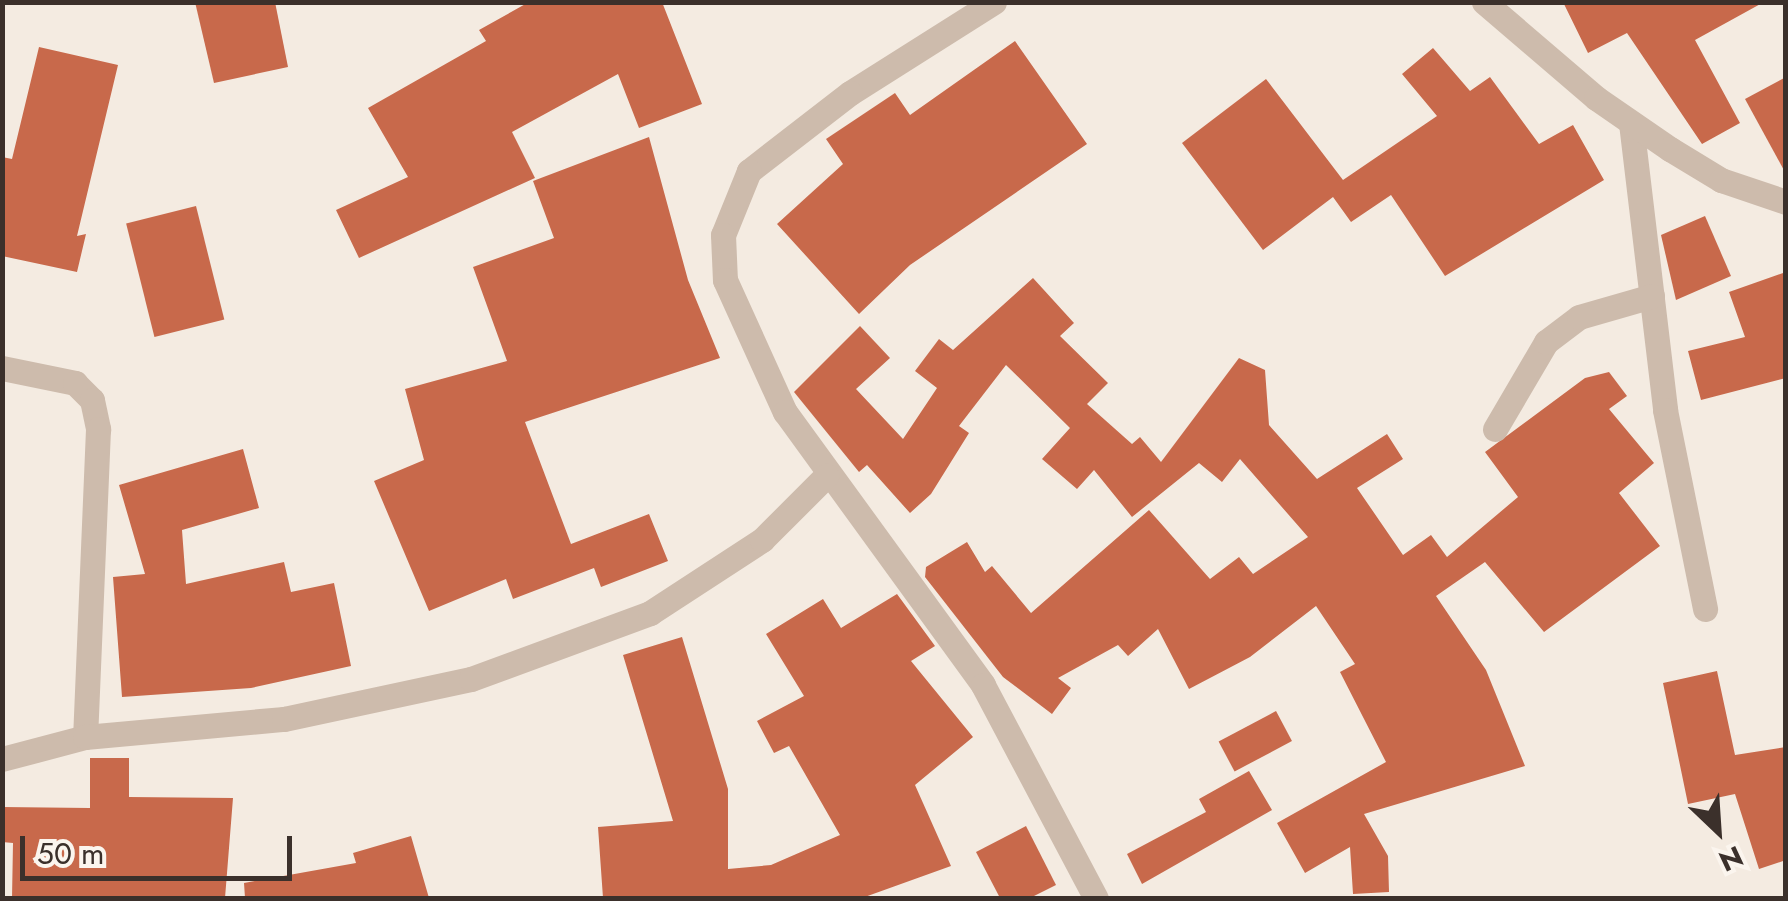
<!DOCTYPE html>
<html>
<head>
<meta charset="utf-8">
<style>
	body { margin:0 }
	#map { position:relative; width:1788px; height:901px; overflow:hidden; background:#f4ebe1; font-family:Jost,sans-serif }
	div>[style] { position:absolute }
	.building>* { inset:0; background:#c8694b; transform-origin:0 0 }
	.minor>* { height:25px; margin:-12.5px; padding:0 12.5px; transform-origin:12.5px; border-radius:12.5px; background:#cdbbac }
	.tertiary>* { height:25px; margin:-12.5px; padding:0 12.5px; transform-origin:12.5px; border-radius:12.5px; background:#cdbbac }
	span { translate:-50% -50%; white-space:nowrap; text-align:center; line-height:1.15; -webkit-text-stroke:9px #fbf5ee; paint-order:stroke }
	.frame { position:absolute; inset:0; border:5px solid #3b302b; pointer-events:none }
	.north { position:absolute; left:1668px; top:781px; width:100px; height:100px; -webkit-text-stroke:8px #fbf5ee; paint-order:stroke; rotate:155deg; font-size:28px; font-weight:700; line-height:40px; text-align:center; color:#3b302b }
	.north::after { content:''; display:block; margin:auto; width:35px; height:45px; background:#3b302b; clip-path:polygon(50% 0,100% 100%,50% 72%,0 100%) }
	.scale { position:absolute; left:20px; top:836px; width:272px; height:45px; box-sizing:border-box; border:5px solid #3b302b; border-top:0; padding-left:12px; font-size:30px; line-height:35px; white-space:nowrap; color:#3b302b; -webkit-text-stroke:8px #fbf5ee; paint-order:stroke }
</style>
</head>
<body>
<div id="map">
	<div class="building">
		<i style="clip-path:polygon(195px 2px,275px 2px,288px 67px,214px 83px)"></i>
		<i style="clip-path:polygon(529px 2px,662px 2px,702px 104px,639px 128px,618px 74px,512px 132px,535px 178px,359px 258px,336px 210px,408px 177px,368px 108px,486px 41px,479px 30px)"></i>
		<i style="clip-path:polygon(1563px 2px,1764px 2px,1695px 40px,1740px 123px,1702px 144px,1627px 33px,1588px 53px)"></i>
		<i style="clip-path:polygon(1015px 41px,1087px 144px,910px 265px,859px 314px,777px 224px,843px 164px,826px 139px,895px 93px,910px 115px)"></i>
		<i style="clip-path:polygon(39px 47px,118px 65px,77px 236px,86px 234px,77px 272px,2px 256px,2px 157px,12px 159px)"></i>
		<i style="clip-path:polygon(1433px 48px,1470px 91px,1490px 77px,1539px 144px,1573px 125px,1604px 180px,1445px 276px,1391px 195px,1351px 222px,1333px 197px,1263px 250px,1182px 143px,1266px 79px,1343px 180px,1437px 116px,1402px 74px)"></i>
		<i style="clip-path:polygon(1786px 77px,1786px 174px,1745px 99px)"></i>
		<i style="clip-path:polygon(649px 137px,688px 280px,720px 358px,525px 422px,571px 544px,649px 514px,668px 561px,601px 587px,594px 568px,513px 599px,506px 579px,429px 611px,374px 481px,424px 460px,405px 389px,507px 361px,473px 267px,554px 238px,533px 181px)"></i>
		<i style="left:196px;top:206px;width:117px;height:72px;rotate:76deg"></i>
		<i style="clip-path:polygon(1705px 216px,1731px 276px,1676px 300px,1661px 235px)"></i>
		<i style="clip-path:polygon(1786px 272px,1786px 378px,1701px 400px,1688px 351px,1745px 337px,1729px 292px)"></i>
		<i style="clip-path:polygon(1033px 278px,1074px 323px,1060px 336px,1108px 383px,1087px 404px,1132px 444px,1140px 437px,1161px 462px,1239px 358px,1265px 370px,1269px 425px,1317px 479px,1387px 434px,1403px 459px,1357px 488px,1403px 555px,1431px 535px,1447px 557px,1518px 497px,1485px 452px,1585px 378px,1609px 372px,1627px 396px,1609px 409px,1654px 463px,1619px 493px,1660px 546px,1544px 632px,1485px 562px,1436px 596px,1486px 670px,1525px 766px,1364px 814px,1388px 856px,1389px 892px,1353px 894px,1350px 847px,1305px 873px,1277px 823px,1386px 762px,1340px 672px,1355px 664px,1316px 606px,1250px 657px,1189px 689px,1158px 629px,1128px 656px,1118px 645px,1058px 678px,1071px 688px,1052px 714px,1003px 677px,925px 577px,926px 567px,967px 542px,985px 572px,992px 566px,1031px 613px,1149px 510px,1210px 579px,1239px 557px,1253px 574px,1308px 537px,1240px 459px,1222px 482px,1199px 463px,1132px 517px,1094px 470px,1077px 489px,1042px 459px,1070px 428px,1006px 365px,959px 426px,969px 433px,931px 494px,910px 513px,867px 465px,859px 472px,794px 392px,860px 326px,890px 358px,856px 389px,903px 439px,937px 388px,915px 371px,939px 339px,953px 350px)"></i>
		<i style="clip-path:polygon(243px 449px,259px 508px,182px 530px,186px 584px,284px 562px,291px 592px,334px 583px,351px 666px,251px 688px,122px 697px,113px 577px,145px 574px,119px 485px)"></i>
		<i style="clip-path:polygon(897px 594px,935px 646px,911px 661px,973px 737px,915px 785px,951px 866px,862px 898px,603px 898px,598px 827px,673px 821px,623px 655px,682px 637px,728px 789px,728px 869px,771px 865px,840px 835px,789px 746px,774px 753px,757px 721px,804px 696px,766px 634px,823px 599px,841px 628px)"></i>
		<i style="clip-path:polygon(1717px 671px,1735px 755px,1786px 747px,1786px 860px,1759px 869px,1735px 794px,1688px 804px,1663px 683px)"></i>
		<i style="left:1276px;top:711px;width:34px;height:65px;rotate:62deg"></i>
		<i style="clip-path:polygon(90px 758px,129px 758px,129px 797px,233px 798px,225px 898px,12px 898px,13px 843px,2px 842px,2px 807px,90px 808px)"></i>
		<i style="clip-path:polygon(1249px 771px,1272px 810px,1142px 884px,1127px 854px,1206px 812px,1199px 799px)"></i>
		<i style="clip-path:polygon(1026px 826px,1056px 885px,1030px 898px,1000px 898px,976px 852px)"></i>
		<i style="clip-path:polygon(411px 836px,429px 898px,245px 898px,244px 883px,356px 863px,353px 853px)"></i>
	</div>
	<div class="minor">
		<i style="left:994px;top:2px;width:170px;rotate:147.7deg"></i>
		<i style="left:850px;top:93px;width:128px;rotate:142.3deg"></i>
		<i style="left:749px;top:171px;width:69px;rotate:112.1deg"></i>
		<i style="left:723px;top:235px;width:45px;rotate:87.5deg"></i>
		<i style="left:725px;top:280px;width:145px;rotate:65.6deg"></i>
		<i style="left:785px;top:412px;width:337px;rotate:54deg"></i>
		<i style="left:983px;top:685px;width:241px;rotate:62.1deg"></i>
		<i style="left:1631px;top:123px;width:289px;rotate:83.2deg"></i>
		<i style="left:1665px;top:410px;width:203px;rotate:78.6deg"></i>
		<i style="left:2px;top:368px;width:75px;rotate:11.6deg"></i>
		<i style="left:75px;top:383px;width:24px;rotate:45deg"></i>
		<i style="left:92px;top:400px;width:30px;rotate:78deg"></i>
		<i style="left:98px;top:429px;width:308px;rotate:92.4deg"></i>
		<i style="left:1495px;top:429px;width:101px;rotate:-59.6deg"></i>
		<i style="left:1546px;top:342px;width:41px;rotate:-37.1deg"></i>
		<i style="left:1579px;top:317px;width:76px;rotate:-16deg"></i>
		<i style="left:2px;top:759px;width:86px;rotate:-14.8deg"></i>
		<i style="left:85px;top:737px;width:200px;rotate:-5.2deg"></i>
		<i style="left:284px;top:719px;width:191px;rotate:-12.1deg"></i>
		<i style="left:471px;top:679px;width:191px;rotate:-20.2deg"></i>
		<i style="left:650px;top:613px;width:134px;rotate:-33.1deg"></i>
		<i style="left:762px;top:540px;width:91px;rotate:-45deg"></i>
	</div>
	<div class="tertiary">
		<i style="left:1484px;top:2px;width:148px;rotate:40.6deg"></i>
		<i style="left:1596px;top:98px;width:90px;rotate:34.6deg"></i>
		<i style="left:1670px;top:149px;width:60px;rotate:31.3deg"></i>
		<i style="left:1721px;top:180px;width:69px;rotate:18.7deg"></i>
	</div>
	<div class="frame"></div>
	<div class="north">N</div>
	<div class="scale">50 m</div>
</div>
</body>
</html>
